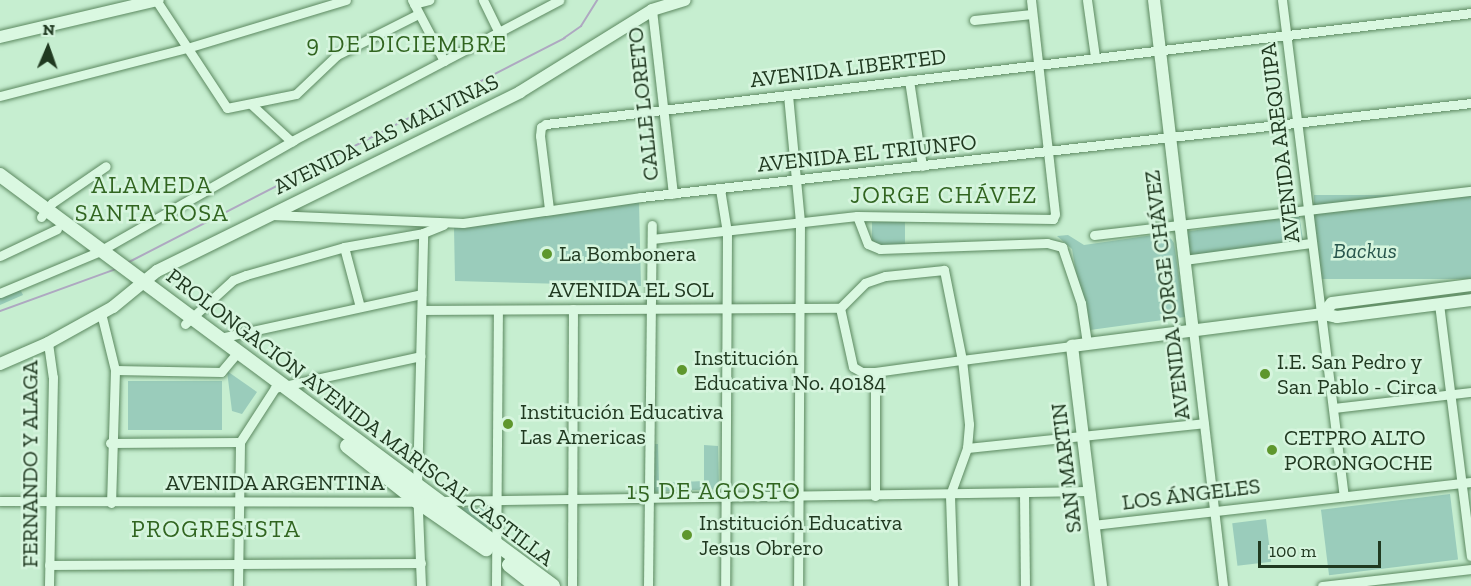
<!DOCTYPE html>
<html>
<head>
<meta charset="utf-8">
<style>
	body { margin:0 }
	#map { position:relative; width:1471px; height:586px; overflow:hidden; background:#c6eed0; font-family:"Zilla Slab",serif }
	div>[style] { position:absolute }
	.green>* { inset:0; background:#9accbb; transform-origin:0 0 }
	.stream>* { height:2px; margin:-1px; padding:0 1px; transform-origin:1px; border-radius:1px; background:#aea8c1 }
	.roads { filter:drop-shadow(0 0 2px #5c8960) drop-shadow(0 0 2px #5c8960) }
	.minor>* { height:9px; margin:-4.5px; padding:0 4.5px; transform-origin:4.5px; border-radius:4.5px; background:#daf8e1 }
	.tertiary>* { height:12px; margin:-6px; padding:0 6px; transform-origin:6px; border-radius:6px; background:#daf8e1 }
	.secondary>* { height:14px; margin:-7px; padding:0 7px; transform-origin:7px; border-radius:7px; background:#daf8e1 }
	.dots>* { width:16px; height:16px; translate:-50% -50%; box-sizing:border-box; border:3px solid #d6f5de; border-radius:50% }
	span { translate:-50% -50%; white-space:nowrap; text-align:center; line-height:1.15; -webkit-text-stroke:5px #d6f5de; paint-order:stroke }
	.street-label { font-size:22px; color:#203920 }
	.park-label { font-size:22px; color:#27554c; font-style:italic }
	.poi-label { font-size:22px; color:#203920 }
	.left { translate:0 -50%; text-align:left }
	.neighbourhood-label { font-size:24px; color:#316520; letter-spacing:1.5px }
	.north { position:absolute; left:18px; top:18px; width:60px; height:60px; -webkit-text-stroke:4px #d6f5de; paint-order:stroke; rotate:2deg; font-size:16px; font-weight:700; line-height:24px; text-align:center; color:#203920 }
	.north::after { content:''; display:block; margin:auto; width:21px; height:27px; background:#203920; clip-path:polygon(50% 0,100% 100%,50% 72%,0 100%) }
	.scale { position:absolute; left:1258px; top:541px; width:123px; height:27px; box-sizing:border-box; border:3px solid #203920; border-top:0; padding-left:8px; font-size:18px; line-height:21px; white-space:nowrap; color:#203920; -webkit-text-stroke:4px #d6f5de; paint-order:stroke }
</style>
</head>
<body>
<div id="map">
	<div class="green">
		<i style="left:1471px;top:195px;width:84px;height:157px;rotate:90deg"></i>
		<i style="clip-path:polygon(639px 202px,641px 286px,455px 281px,454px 227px)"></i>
		<i style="left:1299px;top:214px;width:26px;height:114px;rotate:81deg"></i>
		<i style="left:872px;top:222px;width:33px;height:23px"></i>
		<i style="clip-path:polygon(1167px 233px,1174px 243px,1185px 317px,1090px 330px,1085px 327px,1072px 249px,1057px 236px,1068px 235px,1084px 245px)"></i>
		<i style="clip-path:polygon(20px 289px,23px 295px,0 305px,0 296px)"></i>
		<i style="clip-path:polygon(227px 371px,257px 392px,242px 414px,232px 411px)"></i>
		<i style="left:222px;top:381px;width:49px;height:94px;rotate:90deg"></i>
		<i style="clip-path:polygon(649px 444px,658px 444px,659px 483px,704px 481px,704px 445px,718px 446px,719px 489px,649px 492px)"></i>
		<i style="left:1450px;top:494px;width:66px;height:130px;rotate:83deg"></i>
		<i style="clip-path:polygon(460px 508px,488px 508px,487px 529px)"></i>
		<i style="left:1266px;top:519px;width:43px;height:34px;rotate:83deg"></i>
	</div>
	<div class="stream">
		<i style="left:127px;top:263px;width:492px;rotate:-27.2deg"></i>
		<i style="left:564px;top:38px;width:21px;rotate:-35deg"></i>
		<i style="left:581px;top:26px;width:31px;rotate:-58deg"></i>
		<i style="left:0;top:311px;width:123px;rotate:-19.9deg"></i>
	</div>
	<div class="roads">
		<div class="minor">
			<i style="left:156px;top:0;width:129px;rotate:56.7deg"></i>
			<i style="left:227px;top:108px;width:70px;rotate:-11.5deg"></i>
			<i style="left:296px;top:94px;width:57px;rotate:-43.6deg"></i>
			<i style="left:337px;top:55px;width:91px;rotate:-26.8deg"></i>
			<i style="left:412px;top:0;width:69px;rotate:62.3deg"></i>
			<i style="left:483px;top:0;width:37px;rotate:64deg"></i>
			<i style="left:1087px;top:0;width:58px;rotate:82deg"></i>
			<i style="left:1282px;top:0;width:500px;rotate:82.9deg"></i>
			<i style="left:414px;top:4px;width:16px;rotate:-15deg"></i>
			<i style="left:652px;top:10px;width:185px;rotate:83.5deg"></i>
			<i style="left:974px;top:20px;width:58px;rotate:-5.9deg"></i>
			<i style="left:909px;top:80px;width:87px;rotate:81.4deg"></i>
			<i style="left:788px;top:95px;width:127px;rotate:84.6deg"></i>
			<i style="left:800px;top:221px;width:365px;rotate:90.3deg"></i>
			<i style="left:0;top:96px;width:193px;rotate:-14.4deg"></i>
			<i style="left:187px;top:48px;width:166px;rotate:-16.8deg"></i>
			<i style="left:252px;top:105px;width:54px;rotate:42.8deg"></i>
			<i style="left:720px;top:189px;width:44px;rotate:80.8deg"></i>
			<i style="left:727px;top:232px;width:354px;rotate:90.3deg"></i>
			<i style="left:549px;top:209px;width:74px;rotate:-97deg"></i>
			<i style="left:540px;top:136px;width:9px;rotate:-84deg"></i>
			<i style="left:541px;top:127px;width:6px;rotate:-31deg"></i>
			<i style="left:546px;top:124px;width:932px;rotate:-6.84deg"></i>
			<i style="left:272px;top:215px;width:191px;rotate:2.4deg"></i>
			<i style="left:463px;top:223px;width:180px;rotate:-8.3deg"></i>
			<i style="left:641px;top:197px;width:835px;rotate:-6.46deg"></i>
			<i style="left:857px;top:216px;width:30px;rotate:69deg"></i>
			<i style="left:868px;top:244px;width:13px;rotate:23deg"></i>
			<i style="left:880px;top:249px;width:167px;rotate:-2.1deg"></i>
			<i style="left:1047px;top:243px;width:16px;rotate:15deg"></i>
			<i style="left:1062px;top:247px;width:59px;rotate:71.3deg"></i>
			<i style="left:1081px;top:303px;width:40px;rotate:81.5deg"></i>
			<i style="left:41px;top:217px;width:18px;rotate:-52deg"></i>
			<i style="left:52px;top:203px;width:65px;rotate:-34.4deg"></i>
			<i style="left:1094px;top:235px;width:380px;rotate:-6.7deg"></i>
			<i style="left:652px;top:239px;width:206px;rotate:-6.4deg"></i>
			<i style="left:857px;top:216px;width:196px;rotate:0.9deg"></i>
			<i style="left:1053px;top:219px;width:5px;rotate:-68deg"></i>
			<i style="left:1055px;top:214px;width:215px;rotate:-96.4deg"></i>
			<i style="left:344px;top:247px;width:62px;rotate:75.1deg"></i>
			<i style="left:0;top:256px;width:63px;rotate:-25.3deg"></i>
			<i style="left:1184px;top:260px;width:128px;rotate:-7.6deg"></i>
			<i style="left:0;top:293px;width:106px;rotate:-22.7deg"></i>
			<i style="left:98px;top:252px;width:226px;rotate:-29.7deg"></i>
			<i style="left:294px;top:140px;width:300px;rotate:-27.8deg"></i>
			<i style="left:1439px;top:304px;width:254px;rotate:82.8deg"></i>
			<i style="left:422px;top:310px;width:418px;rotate:-0.3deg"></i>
			<i style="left:101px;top:313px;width:59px;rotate:76.2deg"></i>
			<i style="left:115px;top:370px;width:133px;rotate:91.7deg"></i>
			<i style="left:185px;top:324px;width:65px;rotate:-42.5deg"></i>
			<i style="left:233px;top:280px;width:14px;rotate:-21deg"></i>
			<i style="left:246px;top:275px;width:102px;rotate:-15.9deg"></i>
			<i style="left:344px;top:247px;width:80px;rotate:-10deg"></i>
			<i style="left:423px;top:233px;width:22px;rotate:-22deg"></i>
			<i style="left:1193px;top:330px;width:258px;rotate:83.3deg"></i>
			<i style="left:220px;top:338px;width:206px;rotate:-12.3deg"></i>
			<i style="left:48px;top:343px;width:34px;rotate:82deg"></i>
			<i style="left:53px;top:377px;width:209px;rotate:91.1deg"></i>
			<i style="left:115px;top:370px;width:106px;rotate:1.1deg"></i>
			<i style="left:221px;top:372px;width:26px;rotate:-50deg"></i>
			<i style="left:1334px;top:408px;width:138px;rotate:-6.7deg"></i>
			<i style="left:110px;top:443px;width:130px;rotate:-0.4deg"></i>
			<i style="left:967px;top:448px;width:238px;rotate:-6deg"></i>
			<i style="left:1024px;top:493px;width:93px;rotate:89.4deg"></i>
			<i style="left:875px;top:496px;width:124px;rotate:-90deg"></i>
			<i style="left:0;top:501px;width:418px;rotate:0.1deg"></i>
			<i style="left:440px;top:501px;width:649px;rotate:-0.88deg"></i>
			<i style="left:1093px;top:525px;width:380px;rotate:-6.5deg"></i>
			<i style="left:49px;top:565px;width:372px;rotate:-0.3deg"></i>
			<i style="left:238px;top:586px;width:144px;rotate:-89.2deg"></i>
			<i style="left:240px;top:442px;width:64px;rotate:-57.1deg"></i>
			<i style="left:275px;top:388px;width:149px;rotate:-12.4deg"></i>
			<i style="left:421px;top:586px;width:99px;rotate:-92.3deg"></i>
			<i style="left:417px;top:487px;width:254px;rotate:-88.6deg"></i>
			<i style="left:496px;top:586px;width:276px;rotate:-89.6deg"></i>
			<i style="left:572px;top:586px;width:277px;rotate:-89.8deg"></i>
			<i style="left:648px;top:586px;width:361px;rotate:-89.4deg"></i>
			<i style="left:953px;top:586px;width:91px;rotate:-91.9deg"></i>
			<i style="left:950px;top:495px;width:50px;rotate:-70.1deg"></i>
			<i style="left:967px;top:448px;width:24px;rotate:-85deg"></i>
			<i style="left:969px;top:424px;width:64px;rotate:-96.2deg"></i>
			<i style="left:962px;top:360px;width:92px;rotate:-101.3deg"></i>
			<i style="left:944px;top:270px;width:59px;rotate:174.2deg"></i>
			<i style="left:885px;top:276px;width:21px;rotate:161deg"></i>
			<i style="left:865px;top:283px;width:35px;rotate:135deg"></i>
			<i style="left:840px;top:308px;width:60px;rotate:77.6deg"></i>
			<i style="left:853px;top:367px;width:10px;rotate:29deg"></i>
			<i style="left:862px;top:372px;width:13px"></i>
			<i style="left:875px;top:372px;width:88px;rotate:-7.9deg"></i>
			<i style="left:962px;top:360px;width:111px;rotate:-7.3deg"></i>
			<i style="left:1322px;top:586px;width:150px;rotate:-6.5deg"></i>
		</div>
		<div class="tertiary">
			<i style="left:1154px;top:0;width:332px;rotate:83.3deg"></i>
			<i style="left:0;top:37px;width:162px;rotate:-13.2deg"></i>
			<i style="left:1323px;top:314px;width:14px;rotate:-51deg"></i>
			<i style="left:1332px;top:303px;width:140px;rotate:-7.4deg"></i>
			<i style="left:0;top:364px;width:52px;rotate:-23.6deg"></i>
			<i style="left:48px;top:343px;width:74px;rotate:-29deg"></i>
			<i style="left:113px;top:307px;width:57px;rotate:-39.3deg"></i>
			<i style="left:157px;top:271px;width:405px;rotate:-26.2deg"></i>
			<i style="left:520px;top:92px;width:155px;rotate:-31.8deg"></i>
			<i style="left:652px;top:10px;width:34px;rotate:-17deg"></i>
			<i style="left:1101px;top:586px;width:242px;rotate:-96.9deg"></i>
			<i style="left:1072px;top:346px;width:253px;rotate:-7.3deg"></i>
			<i style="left:1323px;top:314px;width:14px;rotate:12deg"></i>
			<i style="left:1337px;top:317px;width:135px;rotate:-7.2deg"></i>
		</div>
		<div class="secondary">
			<i style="left:0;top:175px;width:689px;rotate:36.62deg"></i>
			<i style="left:347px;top:446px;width:90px;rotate:38.3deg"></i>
			<i style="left:418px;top:502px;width:83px;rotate:34.7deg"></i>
			<i style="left:509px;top:565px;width:34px;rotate:38deg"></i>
		</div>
	</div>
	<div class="dots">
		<i style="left:547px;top:254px;background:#5e972d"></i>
		<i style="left:682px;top:370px;background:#5e972d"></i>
		<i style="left:1265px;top:374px;background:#5e972d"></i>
		<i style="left:508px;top:424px;background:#5e972d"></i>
		<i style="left:1272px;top:450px;background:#5e972d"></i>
		<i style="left:687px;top:535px;background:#5e972d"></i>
	</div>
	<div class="street-label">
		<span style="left:848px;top:68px;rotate:-7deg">AVENIDA LIBERTED</span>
		<span style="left:643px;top:104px;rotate:-96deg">CALLE LORETO</span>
		<span style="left:386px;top:134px;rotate:-26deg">AVENIDA LAS MALVINAS</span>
		<span style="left:1280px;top:143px;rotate:-97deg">AVENIDA AREQUIPA</span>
		<span style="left:867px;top:153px;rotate:-6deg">AVENIDA EL TRIUNFO</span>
		<span style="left:631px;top:290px">AVENIDA EL SOL</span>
		<span style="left:1167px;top:295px;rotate:-97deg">AVENIDA JORGE CHÁVEZ</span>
		<span style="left:360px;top:417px;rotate:37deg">PROLONGACIÓN AVENIDA MARISCAL CASTILLA</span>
		<span style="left:30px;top:464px;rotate:-90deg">FERNANDO Y ALAGA</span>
		<span style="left:1066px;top:468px;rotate:-97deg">SAN MARTIN</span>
		<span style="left:275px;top:483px">AVENIDA ARGENTINA</span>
		<span style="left:1191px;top:494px;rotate:-7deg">LOS ÁNGELES</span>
	</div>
	<div class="park-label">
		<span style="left:1365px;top:251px">Backus</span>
	</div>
	<div class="poi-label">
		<span class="left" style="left:559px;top:254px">La Bombonera</span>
		<span class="left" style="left:694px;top:370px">Institución<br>Educativa No. 40184</span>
		<span class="left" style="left:1277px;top:374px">I.E. San Pedro y<br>San Pablo - Circa</span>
		<span class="left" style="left:520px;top:424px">Institución Educativa<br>Las Americas</span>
		<span class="left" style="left:1284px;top:450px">CETPRO ALTO<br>PORONGOCHE</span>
		<span class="left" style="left:699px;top:535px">Institución Educativa<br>Jesus Obrero</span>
	</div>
	<div class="neighbourhood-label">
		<span style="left:407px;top:44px">9 DE DICIEMBRE</span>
		<span style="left:152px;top:199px">ALAMEDA<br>SANTA ROSA</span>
		<span style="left:944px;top:195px">JORGE CHÁVEZ</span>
		<span style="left:714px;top:491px">15 DE AGOSTO</span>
		<span style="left:216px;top:529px">PROGRESISTA</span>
	</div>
	<div class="north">N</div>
	<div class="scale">100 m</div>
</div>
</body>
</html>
